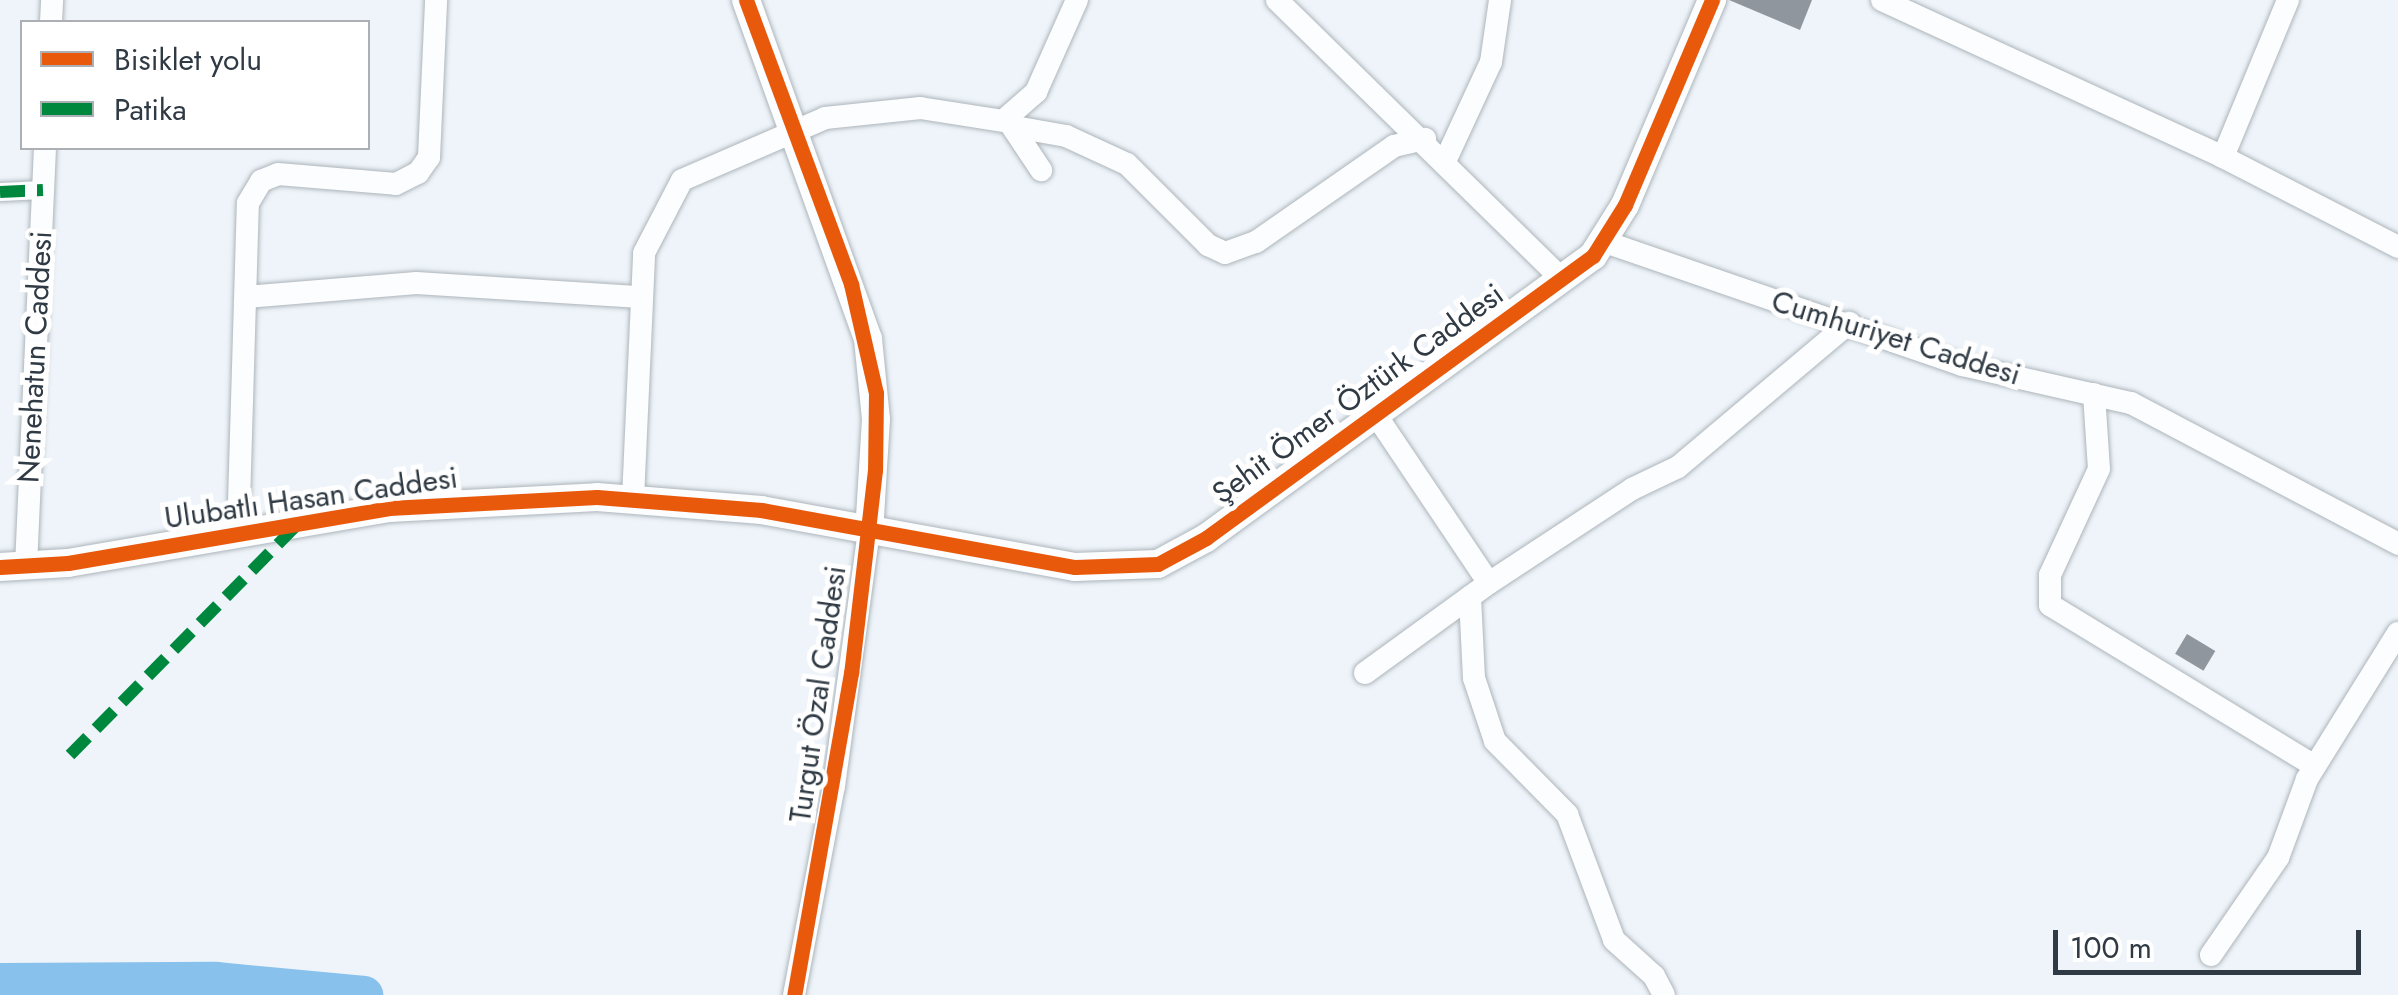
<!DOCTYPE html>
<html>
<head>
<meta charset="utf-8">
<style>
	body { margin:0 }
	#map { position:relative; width:2398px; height:995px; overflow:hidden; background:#eef4f9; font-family:Jost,sans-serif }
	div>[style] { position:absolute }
	.river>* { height:38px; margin:-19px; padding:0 19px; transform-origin:19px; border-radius:19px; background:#88c1ec }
	.building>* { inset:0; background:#8f969d; transform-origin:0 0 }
	.roads { filter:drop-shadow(0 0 2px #adb5bb) drop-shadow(0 0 2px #adb5bb) }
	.pedestrian>* { height:18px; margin:-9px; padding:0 9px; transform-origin:9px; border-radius:9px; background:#fcfdfe }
	.minor>* { height:22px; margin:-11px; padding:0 11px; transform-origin:11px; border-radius:11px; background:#fcfdfe }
	.tertiary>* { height:28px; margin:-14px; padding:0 14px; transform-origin:14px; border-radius:14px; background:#fcfdfe }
	.quiet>* { height:12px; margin-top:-6px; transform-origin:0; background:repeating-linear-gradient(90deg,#00873e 0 25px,transparent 0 37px) }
	.cycleway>* { height:15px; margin:-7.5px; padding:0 7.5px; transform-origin:7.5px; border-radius:7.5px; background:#e8590c }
	span { translate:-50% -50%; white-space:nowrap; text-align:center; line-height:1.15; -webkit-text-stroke:10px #fff; paint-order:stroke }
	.street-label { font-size:30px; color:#2f3a44 }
	.legend { position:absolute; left:20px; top:20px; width:350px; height:130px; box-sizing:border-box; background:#fff; border:2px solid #acb0b4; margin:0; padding:12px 18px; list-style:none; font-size:30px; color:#2f3a44 }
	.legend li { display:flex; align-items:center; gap:20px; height:50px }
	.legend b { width:50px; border:2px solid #acb0b4 }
	.scale { position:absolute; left:2053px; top:930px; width:308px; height:45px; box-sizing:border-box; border:5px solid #2f3a44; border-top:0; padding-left:12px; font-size:30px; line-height:35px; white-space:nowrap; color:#2f3a44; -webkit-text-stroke:8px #fff; paint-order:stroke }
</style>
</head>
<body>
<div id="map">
	<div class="river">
		<i style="left:0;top:982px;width:216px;rotate:-0.3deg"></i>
		<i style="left:216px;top:981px;width:149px;rotate:5.4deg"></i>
	</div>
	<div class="building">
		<i style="clip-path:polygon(1729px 0,1812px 0,1800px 30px)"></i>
		<i style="left:2187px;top:634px;width:33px;height:23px;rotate:31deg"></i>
	</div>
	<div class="roads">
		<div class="pedestrian">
			<i style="left:0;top:192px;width:43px;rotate:-2.7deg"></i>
		</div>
		<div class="minor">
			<i style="left:1277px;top:0;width:400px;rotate:44.4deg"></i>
			<i style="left:1882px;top:0;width:375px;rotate:24.7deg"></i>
			<i style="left:2223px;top:157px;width:197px;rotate:27.2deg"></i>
			<i style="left:51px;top:22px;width:22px;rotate:-87deg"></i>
			<i style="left:1004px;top:120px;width:43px;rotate:-41.2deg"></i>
			<i style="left:1036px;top:92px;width:101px;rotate:-66deg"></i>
			<i style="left:1015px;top:127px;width:52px;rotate:10deg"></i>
			<i style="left:1066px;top:136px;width:67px;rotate:24.7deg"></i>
			<i style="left:1127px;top:164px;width:115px;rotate:45deg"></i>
			<i style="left:1208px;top:245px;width:19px;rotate:25deg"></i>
			<i style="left:1225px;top:253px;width:33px;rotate:-20deg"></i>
			<i style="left:1256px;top:242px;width:168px;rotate:-34.8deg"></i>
			<i style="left:1394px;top:146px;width:32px;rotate:-13deg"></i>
			<i style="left:2223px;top:157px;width:170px;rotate:-67.5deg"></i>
			<i style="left:1446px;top:159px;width:107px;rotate:-65.1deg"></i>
			<i style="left:1491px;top:62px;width:63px;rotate:-81.7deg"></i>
			<i style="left:1605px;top:242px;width:378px;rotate:19deg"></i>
			<i style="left:1962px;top:365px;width:173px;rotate:12.7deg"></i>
			<i style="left:2131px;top:403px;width:302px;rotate:27.8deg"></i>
			<i style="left:246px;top:297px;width:171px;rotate:-4.7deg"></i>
			<i style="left:416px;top:283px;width:225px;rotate:3.6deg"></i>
			<i style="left:2094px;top:394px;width:75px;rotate:86.2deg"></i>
			<i style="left:2099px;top:469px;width:117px;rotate:114.8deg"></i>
			<i style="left:2050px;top:575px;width:30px;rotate:90deg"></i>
			<i style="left:2050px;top:605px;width:310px;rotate:31.3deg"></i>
			<i style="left:1376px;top:415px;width:202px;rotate:56.1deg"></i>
			<i style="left:633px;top:499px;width:246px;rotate:-87.4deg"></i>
			<i style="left:644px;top:253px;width:82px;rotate:-62.5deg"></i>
			<i style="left:682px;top:180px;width:156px;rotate:-23.4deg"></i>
			<i style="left:825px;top:118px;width:96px;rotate:-6deg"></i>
			<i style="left:920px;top:108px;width:90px;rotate:8.9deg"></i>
			<i style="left:1009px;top:122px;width:58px;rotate:56.3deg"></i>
			<i style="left:238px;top:536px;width:333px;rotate:-88.3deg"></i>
			<i style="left:248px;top:203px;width:26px;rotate:-59deg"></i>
			<i style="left:261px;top:181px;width:18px;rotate:-22deg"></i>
			<i style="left:278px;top:174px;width:118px;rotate:4.8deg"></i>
			<i style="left:396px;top:184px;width:25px;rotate:-27deg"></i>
			<i style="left:418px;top:173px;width:19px;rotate:-55deg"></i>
			<i style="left:429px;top:157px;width:157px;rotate:-87.4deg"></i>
			<i style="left:26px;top:566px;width:418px;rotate:-87.4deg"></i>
			<i style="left:1470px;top:597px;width:81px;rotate:87.2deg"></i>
			<i style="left:1474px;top:678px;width:66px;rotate:71.6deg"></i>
			<i style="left:1495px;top:741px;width:103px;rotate:45.4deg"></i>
			<i style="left:1567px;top:814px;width:134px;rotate:69.5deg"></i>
			<i style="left:1614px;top:940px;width:54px;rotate:42deg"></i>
			<i style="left:1654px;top:976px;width:21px;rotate:62deg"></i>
			<i style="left:1365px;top:673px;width:153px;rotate:-36deg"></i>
			<i style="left:1489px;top:583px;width:171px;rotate:-33.3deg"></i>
			<i style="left:1632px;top:489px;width:51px;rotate:-25.6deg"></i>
			<i style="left:1678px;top:467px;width:224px;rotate:-40.1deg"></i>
			<i style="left:2211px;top:955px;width:118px;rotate:-55.4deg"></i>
			<i style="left:2278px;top:858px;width:84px;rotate:-69.8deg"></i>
			<i style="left:2307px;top:779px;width:172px;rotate:-58.1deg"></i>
			<i style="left:794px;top:995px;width:213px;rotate:-79.2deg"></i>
			<i style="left:834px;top:786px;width:256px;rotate:-82.2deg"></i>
		</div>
		<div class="tertiary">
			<i style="left:746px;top:0;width:360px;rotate:70.2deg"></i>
			<i style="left:868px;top:339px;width:80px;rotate:84.3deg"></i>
			<i style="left:876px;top:419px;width:113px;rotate:93.5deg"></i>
			<i style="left:0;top:567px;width:68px;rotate:-3.4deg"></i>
			<i style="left:68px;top:563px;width:326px;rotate:-9.7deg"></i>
			<i style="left:389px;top:508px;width:208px;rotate:-3deg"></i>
			<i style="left:597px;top:497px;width:165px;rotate:4.5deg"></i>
			<i style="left:761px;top:510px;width:319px;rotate:10.3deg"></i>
			<i style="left:1075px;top:567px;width:83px;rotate:-2.1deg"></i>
			<i style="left:1158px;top:564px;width:55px;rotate:-28.4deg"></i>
			<i style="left:1206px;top:538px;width:479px;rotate:-36.1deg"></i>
			<i style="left:1593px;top:256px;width:60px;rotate:-57.9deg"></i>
			<i style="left:1625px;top:205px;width:223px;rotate:-67deg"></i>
		</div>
	</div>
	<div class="quiet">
		<i style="left:0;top:192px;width:43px;rotate:-2.7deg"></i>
		<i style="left:70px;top:755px;width:325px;rotate:-45.4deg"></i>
	</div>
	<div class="cycleway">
		<i style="left:746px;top:0;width:303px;rotate:69.7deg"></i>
		<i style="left:851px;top:284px;width:112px;rotate:77.1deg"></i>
		<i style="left:876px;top:393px;width:77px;rotate:90.7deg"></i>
		<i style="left:875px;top:470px;width:204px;rotate:96.7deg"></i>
		<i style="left:851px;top:673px;width:327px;rotate:100deg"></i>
		<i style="left:0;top:567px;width:68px;rotate:-3.4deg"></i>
		<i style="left:68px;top:563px;width:326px;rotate:-9.7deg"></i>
		<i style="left:389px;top:508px;width:208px;rotate:-3deg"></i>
		<i style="left:597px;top:497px;width:165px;rotate:4.5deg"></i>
		<i style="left:761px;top:510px;width:319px;rotate:10.3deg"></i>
		<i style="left:1075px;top:567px;width:83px;rotate:-2.1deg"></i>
		<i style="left:1158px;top:564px;width:55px;rotate:-28.4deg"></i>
		<i style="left:1206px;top:538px;width:479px;rotate:-36.1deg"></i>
		<i style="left:1593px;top:256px;width:60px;rotate:-57.9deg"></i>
		<i style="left:1625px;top:205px;width:223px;rotate:-67deg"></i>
	</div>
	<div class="street-label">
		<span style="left:1896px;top:338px;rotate:17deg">Cumhuriyet Caddesi</span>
		<span style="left:35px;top:357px;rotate:-87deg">Nenehatun Caddesi</span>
		<span style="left:1358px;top:394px;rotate:-36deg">Şehit Ömer Öztürk Caddesi</span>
		<span style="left:311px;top:498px;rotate:-8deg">Ulubatlı Hasan Caddesi</span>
		<span style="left:818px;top:694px;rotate:-82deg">Turgut Özal Caddesi</span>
	</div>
	<ul class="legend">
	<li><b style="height:12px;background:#e8590c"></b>Bisiklet yolu</li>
	<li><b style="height:12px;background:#00873e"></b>Patika</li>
	</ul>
	<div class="scale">100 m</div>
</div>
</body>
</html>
